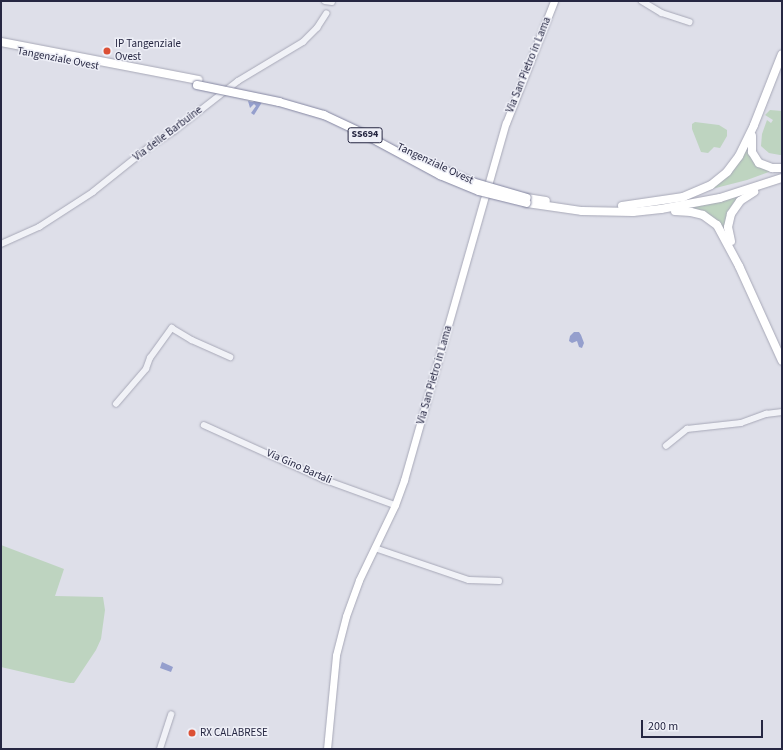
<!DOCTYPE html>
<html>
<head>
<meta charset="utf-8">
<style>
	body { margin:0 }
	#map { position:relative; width:783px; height:750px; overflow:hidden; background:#dedfe9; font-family:"Source Sans 3",sans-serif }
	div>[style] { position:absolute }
	.green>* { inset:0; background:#bed4c0 }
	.water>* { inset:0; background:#959fcd }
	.roads { filter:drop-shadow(0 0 1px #a7a8b7) drop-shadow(0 0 1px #a7a8b7) }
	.minor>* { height:5.5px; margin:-2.75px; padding:0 2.75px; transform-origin:2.75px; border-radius:2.75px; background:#f1f2f7 }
	.major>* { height:7px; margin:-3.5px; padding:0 3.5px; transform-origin:3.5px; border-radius:3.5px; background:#fff }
	.highway>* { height:8px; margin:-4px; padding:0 4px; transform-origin:4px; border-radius:4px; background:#fff }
	.bridges { filter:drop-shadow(0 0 1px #8486a1) drop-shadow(0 0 1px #8486a1) }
	.highway-bridge>* { height:8px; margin:-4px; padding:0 4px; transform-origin:4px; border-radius:4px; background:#fff }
	.dots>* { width:11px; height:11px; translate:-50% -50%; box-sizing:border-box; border:2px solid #eeeff7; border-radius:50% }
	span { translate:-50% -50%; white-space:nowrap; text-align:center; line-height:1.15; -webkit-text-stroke:3px #eeeff7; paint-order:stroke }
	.shield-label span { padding:1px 3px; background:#eeeff7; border:1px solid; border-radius:3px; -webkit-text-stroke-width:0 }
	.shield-label { font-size:10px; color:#262742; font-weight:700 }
	.poi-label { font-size:11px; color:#262742 }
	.left { translate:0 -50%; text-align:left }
	.street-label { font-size:11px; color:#262742 }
	.frame { position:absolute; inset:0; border:2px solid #262742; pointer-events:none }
	.scale { position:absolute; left:641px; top:720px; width:122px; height:18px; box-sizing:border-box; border:2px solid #262742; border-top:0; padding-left:5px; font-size:12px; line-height:14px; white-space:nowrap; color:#262742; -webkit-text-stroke:3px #eeeff7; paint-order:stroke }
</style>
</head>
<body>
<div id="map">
	<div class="green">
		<i style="clip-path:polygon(770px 110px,782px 111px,782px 155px,780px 155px,769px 153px,761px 146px,762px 134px,767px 120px,771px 123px,773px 120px,765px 115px)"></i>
		<i style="clip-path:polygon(695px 122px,719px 125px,727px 130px,727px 136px,720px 148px,714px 147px,708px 153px,701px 152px,692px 129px,692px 124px)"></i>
		<i style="clip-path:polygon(748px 146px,748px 149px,774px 170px,747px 180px,704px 191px)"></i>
		<i style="clip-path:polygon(744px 195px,734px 202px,728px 211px,725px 222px,725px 232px,687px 208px)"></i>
		<i style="clip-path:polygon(1px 545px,64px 569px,55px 596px,103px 597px,105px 610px,101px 639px,96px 650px,74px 683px,70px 683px,1px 667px)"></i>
	</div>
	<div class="water">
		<i style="clip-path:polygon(257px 98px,264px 99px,254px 115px,251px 113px,256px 106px,254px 104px,250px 108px,248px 101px,253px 102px)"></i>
		<i style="clip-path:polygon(574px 332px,579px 332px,581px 335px,584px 343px,582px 348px,579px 347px,577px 341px,572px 343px,569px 341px,570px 336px)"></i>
		<i style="clip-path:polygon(162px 662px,173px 667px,171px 672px,160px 668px)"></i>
	</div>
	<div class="roads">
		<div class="minor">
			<i style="left:325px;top:1px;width:7px;rotate:8deg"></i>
			<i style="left:642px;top:1px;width:23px;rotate:31deg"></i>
			<i style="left:662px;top:13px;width:29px;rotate:18deg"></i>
			<i style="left:1px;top:244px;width:42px;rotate:-24.1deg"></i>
			<i style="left:39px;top:227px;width:64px;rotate:-32.9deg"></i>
			<i style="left:93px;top:192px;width:70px;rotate:-38.7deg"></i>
			<i style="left:148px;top:148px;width:31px;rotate:-33deg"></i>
			<i style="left:174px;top:131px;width:81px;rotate:-38deg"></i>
			<i style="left:238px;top:81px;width:76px;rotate:-31deg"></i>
			<i style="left:303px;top:42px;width:20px;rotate:-45deg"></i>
			<i style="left:317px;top:28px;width:17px;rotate:-57deg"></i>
			<i style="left:116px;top:404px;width:46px;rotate:-49.4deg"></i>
			<i style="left:146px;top:369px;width:12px;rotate:-70deg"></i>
			<i style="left:150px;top:358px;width:37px;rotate:-54deg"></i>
			<i style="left:172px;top:328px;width:23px;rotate:31deg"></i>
			<i style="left:192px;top:340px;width:42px;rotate:24.1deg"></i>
			<i style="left:204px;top:425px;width:131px;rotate:24.4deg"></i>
			<i style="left:323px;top:479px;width:77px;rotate:19.9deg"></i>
			<i style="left:666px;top:446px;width:27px;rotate:-39deg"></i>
			<i style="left:687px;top:429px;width:54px;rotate:-6.3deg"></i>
			<i style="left:741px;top:423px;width:27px;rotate:-20deg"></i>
			<i style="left:766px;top:414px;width:16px;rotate:-7deg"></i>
			<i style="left:375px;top:548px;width:99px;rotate:18.8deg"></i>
			<i style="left:469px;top:580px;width:30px;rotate:2deg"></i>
			<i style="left:160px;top:749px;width:36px;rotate:-72deg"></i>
		</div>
		<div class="major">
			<i style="left:327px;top:749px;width:94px;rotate:-84.5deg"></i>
			<i style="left:336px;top:655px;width:40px;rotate:-75.6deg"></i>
			<i style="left:346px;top:616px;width:38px;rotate:-70deg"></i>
			<i style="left:359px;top:580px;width:83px;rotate:-64.4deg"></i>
			<i style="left:395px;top:505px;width:27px;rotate:-70deg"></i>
			<i style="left:404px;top:480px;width:371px;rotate:-74.1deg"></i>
			<i style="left:506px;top:123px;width:131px;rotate:-68.5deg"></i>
		</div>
		<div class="highway">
			<i style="left:1px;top:42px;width:201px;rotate:10.9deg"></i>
			<i style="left:752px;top:136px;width:16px;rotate:90deg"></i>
			<i style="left:752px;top:152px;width:13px;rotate:58deg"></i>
			<i style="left:759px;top:163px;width:14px;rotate:21deg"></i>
			<i style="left:772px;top:168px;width:10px"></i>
			<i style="left:527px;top:198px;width:19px;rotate:9deg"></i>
			<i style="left:527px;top:203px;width:56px;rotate:8.3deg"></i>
			<i style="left:582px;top:211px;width:51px;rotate:1.1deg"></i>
			<i style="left:633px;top:212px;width:28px;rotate:-6deg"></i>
			<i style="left:661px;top:209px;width:60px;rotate:-10.6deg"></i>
			<i style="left:720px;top:198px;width:65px;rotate:-17.9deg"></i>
			<i style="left:622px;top:206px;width:62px;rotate:-8.4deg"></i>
			<i style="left:683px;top:197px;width:30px;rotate:-23deg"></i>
			<i style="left:711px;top:185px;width:21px;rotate:-39deg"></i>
			<i style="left:727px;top:172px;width:20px;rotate:-53deg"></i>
			<i style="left:739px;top:156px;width:34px;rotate:-64deg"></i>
			<i style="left:754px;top:125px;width:76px;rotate:-68.5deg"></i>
			<i style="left:675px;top:211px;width:16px;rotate:4deg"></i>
			<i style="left:691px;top:212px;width:12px;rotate:14deg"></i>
			<i style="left:703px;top:215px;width:17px;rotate:36deg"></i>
			<i style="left:717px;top:225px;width:47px;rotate:61.8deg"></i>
			<i style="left:739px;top:266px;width:104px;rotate:65.6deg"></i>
			<i style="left:731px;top:241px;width:14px;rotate:-102deg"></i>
			<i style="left:728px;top:227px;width:13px;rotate:-77deg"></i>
			<i style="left:731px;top:214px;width:16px;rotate:-55deg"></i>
			<i style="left:740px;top:201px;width:17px;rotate:-33deg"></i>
		</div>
	</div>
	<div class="bridges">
		<div class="highway-bridge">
			<i style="left:197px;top:85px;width:84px;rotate:11.7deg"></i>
			<i style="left:279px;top:102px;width:47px;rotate:16.1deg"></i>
			<i style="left:324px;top:115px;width:42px;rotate:25.3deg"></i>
			<i style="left:362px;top:133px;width:89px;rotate:28.3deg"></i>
			<i style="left:440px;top:175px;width:42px;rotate:22.3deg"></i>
			<i style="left:479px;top:191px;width:49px;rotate:14deg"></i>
			<i style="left:430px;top:164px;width:43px;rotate:23.6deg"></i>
			<i style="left:469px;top:181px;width:60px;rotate:16.3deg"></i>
		</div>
	</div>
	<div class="dots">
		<i style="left:107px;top:51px;background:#dc5035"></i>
		<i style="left:192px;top:733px;background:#dc5035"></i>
	</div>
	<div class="shield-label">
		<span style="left:365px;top:135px">SS694</span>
	</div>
	<div class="poi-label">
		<span class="left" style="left:115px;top:51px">IP Tangenziale<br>Ovest</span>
		<span class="left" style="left:200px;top:733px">RX CALABRESE</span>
	</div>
	<div class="street-label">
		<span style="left:58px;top:59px;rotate:11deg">Tangenziale Ovest</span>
		<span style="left:529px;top:65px;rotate:-68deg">Via San Pietro in Lama</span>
		<span style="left:168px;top:134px;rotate:-37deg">Via delle Barbuine</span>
		<span style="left:435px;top:164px;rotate:25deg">Tangenziale Ovest</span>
		<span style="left:435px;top:375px;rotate:-74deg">Via San Pietro in Lama</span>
		<span style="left:299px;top:467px;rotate:24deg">Via Gino Bartali</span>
	</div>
	<div class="frame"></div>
	<div class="scale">200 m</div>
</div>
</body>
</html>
